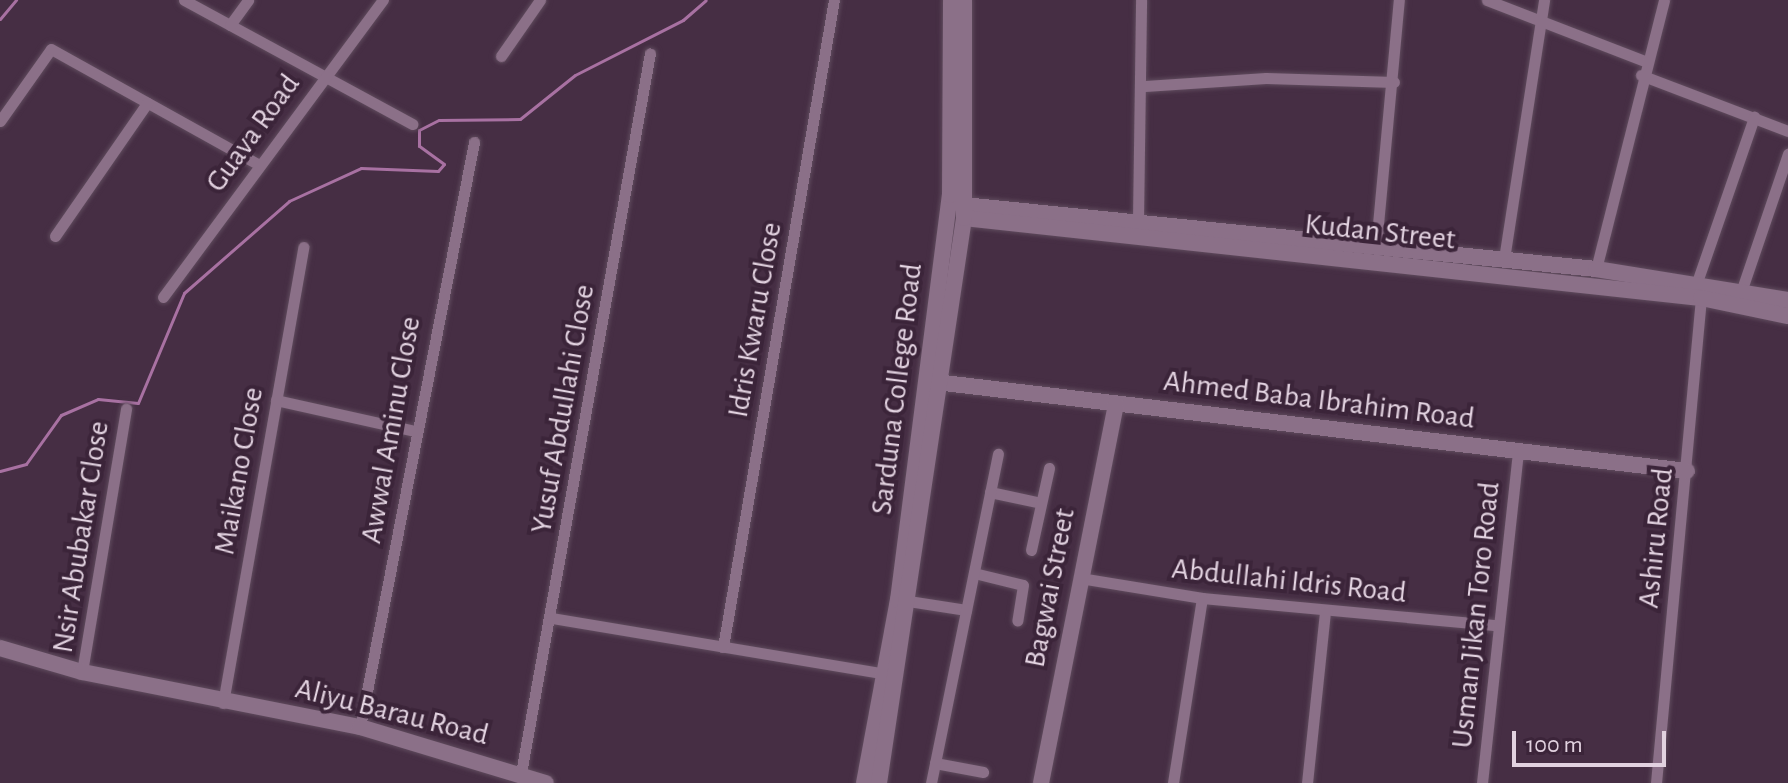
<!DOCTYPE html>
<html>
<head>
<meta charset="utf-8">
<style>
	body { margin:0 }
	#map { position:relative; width:1788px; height:783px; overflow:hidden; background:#462e44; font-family:"Alegreya Sans",sans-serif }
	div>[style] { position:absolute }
	.stream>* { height:3px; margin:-1.5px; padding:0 1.5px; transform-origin:1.5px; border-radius:1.5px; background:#a871a2 }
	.roads { filter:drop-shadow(0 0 2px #5f4b5d) drop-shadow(0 0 2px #5f4b5d) }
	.street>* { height:11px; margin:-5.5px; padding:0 5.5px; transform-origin:5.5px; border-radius:5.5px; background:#8b7088 }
	.secondary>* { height:16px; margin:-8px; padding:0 8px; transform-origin:8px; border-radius:8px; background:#8b7088 }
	span { translate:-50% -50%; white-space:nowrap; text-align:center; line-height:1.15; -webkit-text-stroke:8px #3b2439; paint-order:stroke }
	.street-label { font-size:30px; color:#e2d2e0 }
	.scale { position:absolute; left:1512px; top:731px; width:154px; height:36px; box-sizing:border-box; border:4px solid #e2d2e0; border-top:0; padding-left:10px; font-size:24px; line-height:28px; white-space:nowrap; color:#e2d2e0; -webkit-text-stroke:6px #3b2439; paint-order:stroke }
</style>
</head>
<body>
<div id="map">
	<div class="stream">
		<i style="left:0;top:19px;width:25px;rotate:-50deg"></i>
		<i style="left:0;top:471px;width:27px;rotate:-15deg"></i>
		<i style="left:26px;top:464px;width:60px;rotate:-54.5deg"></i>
		<i style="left:61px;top:415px;width:40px;rotate:-23.4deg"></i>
		<i style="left:98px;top:399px;width:40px;rotate:5.7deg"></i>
		<i style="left:138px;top:403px;width:119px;rotate:-67.3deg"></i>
		<i style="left:184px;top:293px;width:140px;rotate:-41.2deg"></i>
		<i style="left:289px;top:201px;width:79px;rotate:-24.6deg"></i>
		<i style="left:361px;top:168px;width:77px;rotate:2.2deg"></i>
		<i style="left:438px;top:171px;width:9px;rotate:-49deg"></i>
		<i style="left:444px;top:164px;width:31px;rotate:-144deg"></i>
		<i style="left:419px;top:146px;width:16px;rotate:-90deg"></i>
		<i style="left:419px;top:130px;width:22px;rotate:-27deg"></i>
		<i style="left:439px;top:120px;width:81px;rotate:-0.7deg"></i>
		<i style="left:520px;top:119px;width:70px;rotate:-38.7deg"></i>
		<i style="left:575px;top:75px;width:121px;rotate:-27deg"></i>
		<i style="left:683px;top:20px;width:30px;rotate:-41deg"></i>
	</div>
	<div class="roads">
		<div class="street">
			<i style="left:184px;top:0;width:260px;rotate:28.5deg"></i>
			<i style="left:1487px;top:0;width:168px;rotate:21.2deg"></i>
			<i style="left:230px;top:25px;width:31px;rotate:-54deg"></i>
			<i style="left:501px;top:56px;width:68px;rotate:-55.1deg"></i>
			<i style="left:1641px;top:75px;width:157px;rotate:20.9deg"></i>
			<i style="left:1145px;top:86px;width:121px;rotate:-3.8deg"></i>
			<i style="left:1266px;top:78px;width:128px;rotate:1.8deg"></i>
			<i style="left:0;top:121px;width:88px;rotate:-54.7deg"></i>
			<i style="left:51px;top:49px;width:238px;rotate:29.1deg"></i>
			<i style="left:1138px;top:221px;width:221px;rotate:-89.2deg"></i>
			<i style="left:55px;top:236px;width:162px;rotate:-55.3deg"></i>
			<i style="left:1376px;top:246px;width:247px;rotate:-84.7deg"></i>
			<i style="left:1504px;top:259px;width:262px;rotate:-81.2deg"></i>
			<i style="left:1596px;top:269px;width:277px;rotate:-75.8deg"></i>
			<i style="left:1697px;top:282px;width:175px;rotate:-70.9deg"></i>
			<i style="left:1742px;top:289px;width:143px;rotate:-71.2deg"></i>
			<i style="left:163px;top:297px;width:370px;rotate:-53.5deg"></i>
			<i style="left:276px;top:400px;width:142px;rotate:12.6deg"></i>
			<i style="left:990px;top:492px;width:52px;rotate:12.2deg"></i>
			<i style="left:1031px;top:550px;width:84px;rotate:-77.6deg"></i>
			<i style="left:974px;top:573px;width:50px;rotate:13.8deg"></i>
			<i style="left:1023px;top:585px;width:36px;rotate:99deg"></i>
			<i style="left:1080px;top:578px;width:124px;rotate:9.3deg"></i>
			<i style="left:1202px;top:598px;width:293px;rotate:5.3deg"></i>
			<i style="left:902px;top:600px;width:65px;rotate:8.9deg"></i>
			<i style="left:552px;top:618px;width:339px;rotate:9.5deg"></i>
			<i style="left:723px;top:647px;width:656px;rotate:-80.27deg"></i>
			<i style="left:82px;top:672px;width:267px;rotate:-80.5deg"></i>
			<i style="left:223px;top:703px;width:463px;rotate:-80deg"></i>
			<i style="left:360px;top:727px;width:596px;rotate:-78.97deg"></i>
			<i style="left:935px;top:763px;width:49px;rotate:10.6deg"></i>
			<i style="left:521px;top:773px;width:731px;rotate:-79.84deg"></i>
			<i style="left:931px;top:783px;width:336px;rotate:-78.5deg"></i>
			<i style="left:1173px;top:783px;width:187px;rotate:-81.1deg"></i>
			<i style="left:1307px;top:783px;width:173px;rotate:-84deg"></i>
			<i style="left:1482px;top:783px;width:333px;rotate:-83.8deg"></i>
			<i style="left:1656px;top:783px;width:487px;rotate:-84.7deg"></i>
		</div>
		<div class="secondary">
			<i style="left:964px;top:205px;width:635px;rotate:5.78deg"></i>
			<i style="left:1596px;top:269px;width:194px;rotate:9.2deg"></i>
			<i style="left:964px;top:218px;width:741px;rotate:6.2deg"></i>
			<i style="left:1701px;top:298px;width:89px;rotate:11.7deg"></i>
			<i style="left:944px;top:383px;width:748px;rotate:6.75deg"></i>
			<i style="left:0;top:648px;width:85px;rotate:16.3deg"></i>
			<i style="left:82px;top:672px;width:283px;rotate:11.2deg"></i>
			<i style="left:360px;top:727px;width:194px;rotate:16.8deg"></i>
			<i style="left:864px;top:783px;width:186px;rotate:-79.5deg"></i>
			<i style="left:898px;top:600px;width:408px;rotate:-82.7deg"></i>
			<i style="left:950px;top:195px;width:195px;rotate:-89.7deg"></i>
			<i style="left:879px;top:783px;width:571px;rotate:-81.44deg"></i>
			<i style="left:964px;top:218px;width:218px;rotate:-90deg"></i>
			<i style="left:1041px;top:783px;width:386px;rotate:-78.8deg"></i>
		</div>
	</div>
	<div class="street-label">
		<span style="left:253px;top:133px;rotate:-54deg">Guava Road</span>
		<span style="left:1380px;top:232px;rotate:6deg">Kudan Street</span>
		<span style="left:755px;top:320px;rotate:-80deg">Idris Kwaru Close</span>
		<span style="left:897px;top:389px;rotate:-83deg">Sarduna College Road</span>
		<span style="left:1319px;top:400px;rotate:7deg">Ahmed Baba Ibrahim Road</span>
		<span style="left:563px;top:409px;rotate:-80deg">Yusuf Abdullahi Close</span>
		<span style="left:391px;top:430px;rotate:-80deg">Awwal Aminu Close</span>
		<span style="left:239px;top:471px;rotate:-80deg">Maikano Close</span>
		<span style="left:81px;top:537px;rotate:-81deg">Nsir Abubakar Close</span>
		<span style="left:1656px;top:538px;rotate:-84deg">Ashiru Road</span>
		<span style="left:1289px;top:581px;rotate:6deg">Abdullahi Idris Road</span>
		<span style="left:1050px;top:588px;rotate:-79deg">Bagwai Street</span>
		<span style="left:1476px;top:615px;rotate:-84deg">Usman Jikan Toro Road</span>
		<span style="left:392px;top:712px;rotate:14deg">Aliyu Barau Road</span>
	</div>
	<div class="scale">100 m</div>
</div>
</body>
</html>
